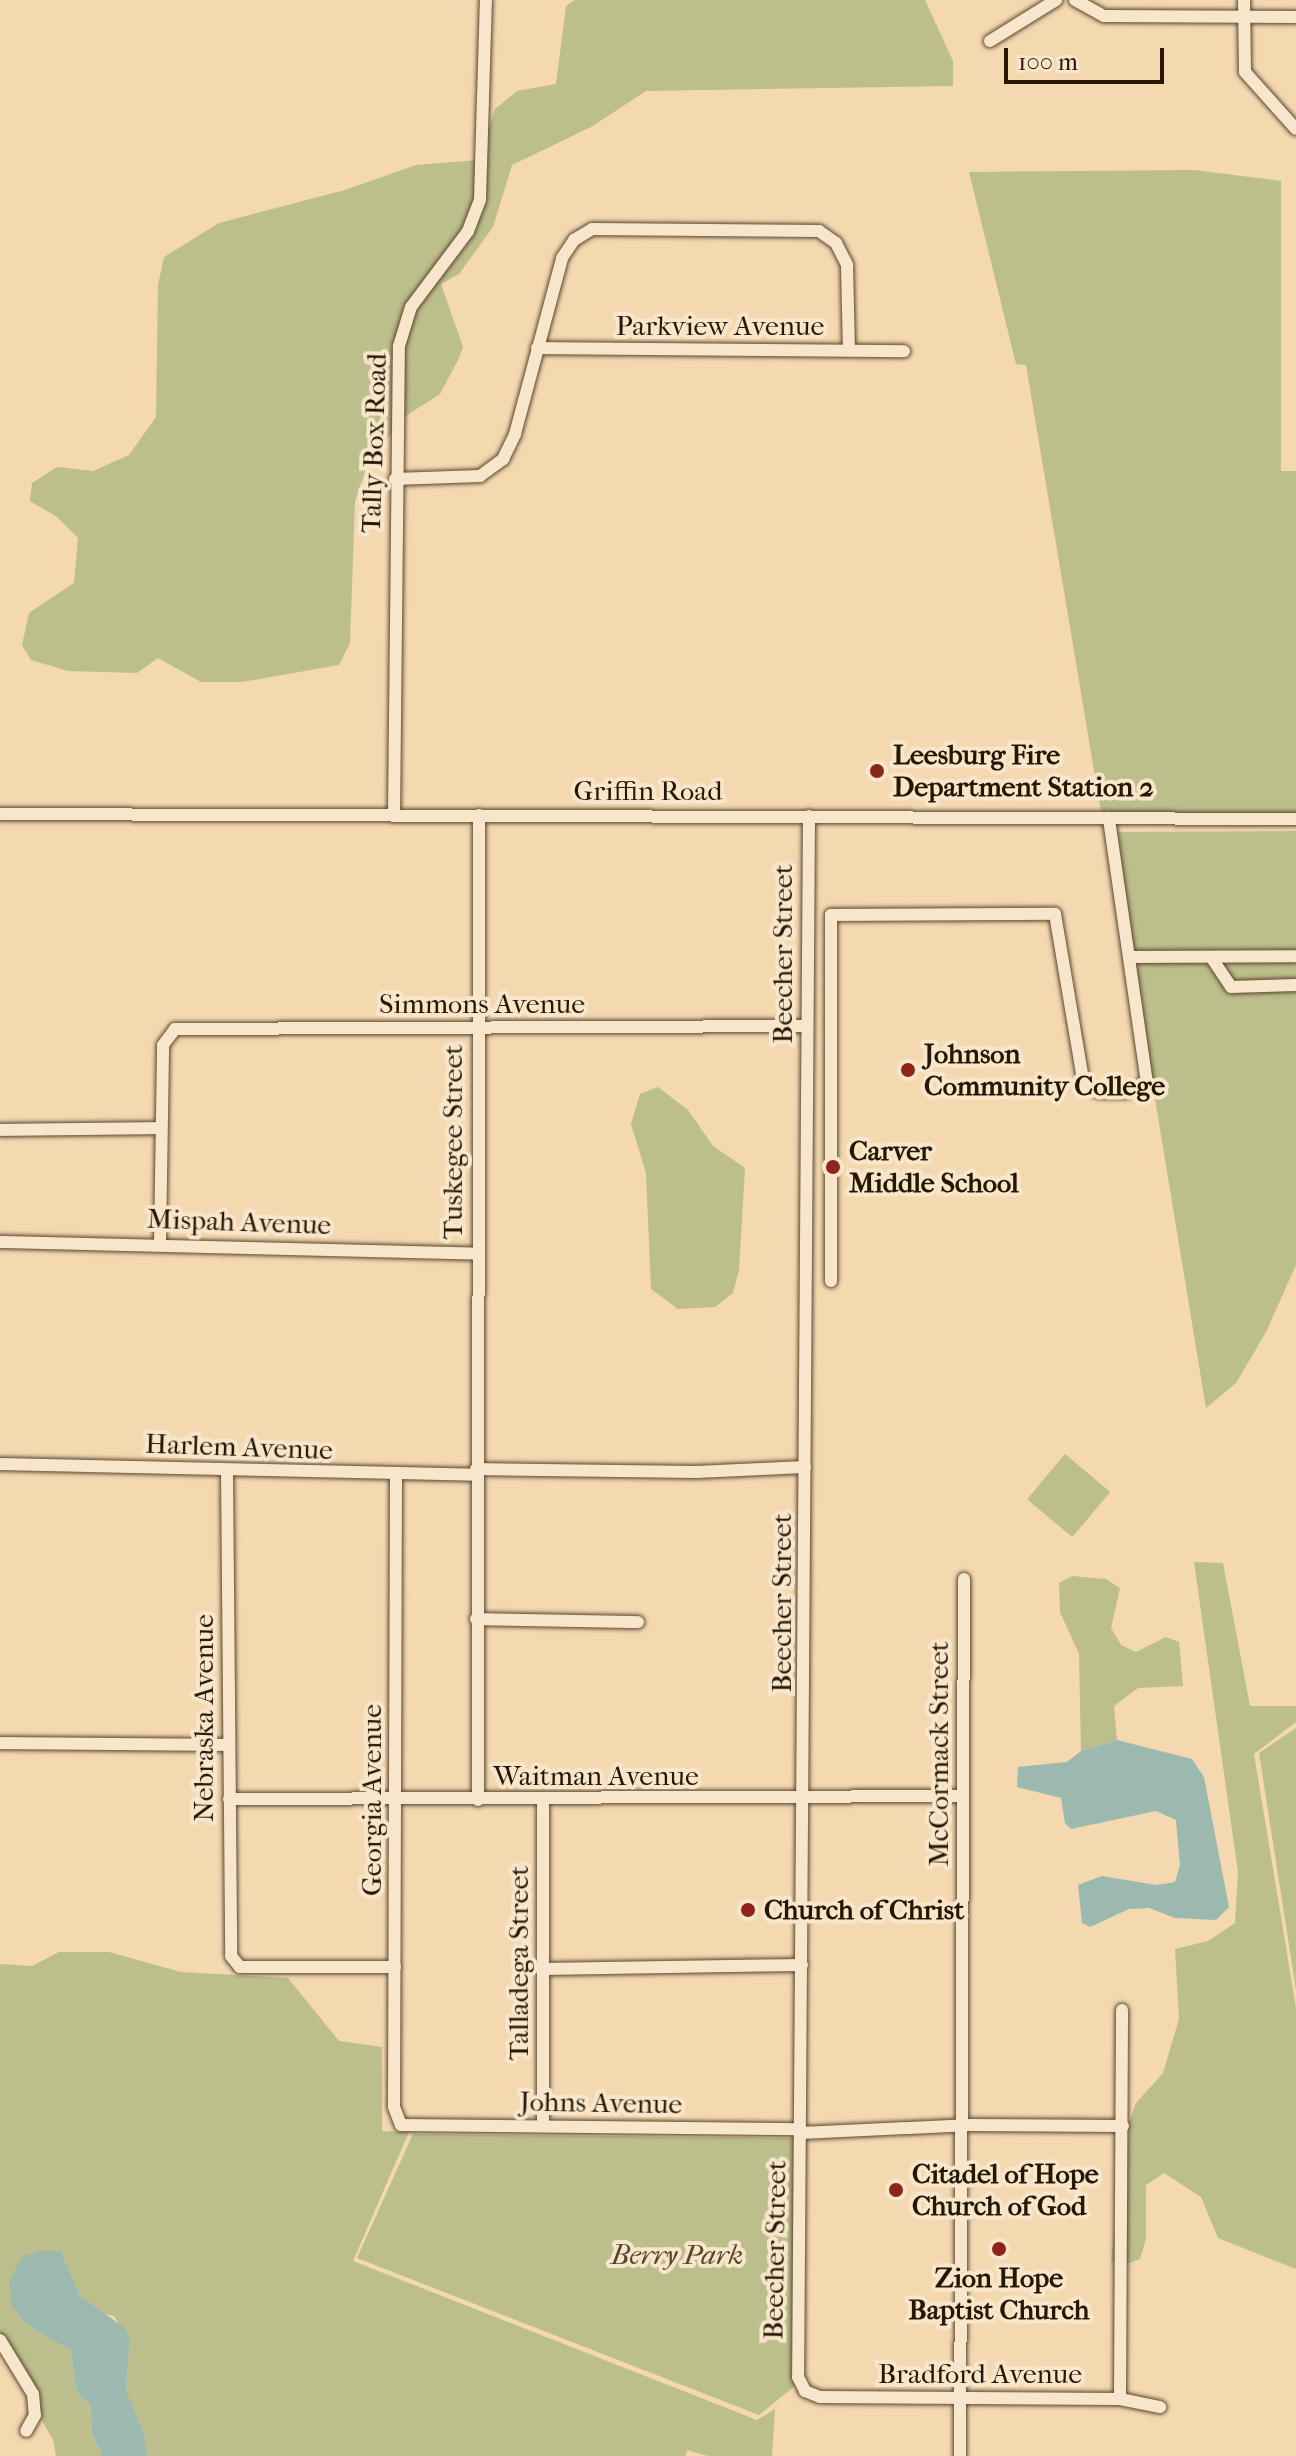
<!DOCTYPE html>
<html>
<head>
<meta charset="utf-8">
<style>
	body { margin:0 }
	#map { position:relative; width:1296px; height:2456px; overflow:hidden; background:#f4d8b0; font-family:"IM FELL French Canon",serif }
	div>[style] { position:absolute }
	.green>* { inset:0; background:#bcbe8b; transform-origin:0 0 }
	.water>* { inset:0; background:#9cb9af }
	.roads { filter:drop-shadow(0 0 2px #5a472e) drop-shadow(0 0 2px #5a472e) }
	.minor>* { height:12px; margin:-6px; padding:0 6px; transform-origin:6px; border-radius:6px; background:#f8e6cc }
	.dots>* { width:22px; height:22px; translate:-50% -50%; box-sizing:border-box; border:4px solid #f8e6cc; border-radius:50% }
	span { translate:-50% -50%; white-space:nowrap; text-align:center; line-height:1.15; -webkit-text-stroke:8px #f8e6cc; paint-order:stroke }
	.street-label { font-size:28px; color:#271702 }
	.poi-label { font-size:28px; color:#271702; font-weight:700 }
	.left { translate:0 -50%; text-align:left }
	.park-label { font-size:28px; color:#54492b; font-style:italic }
	.scale { position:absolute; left:1004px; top:48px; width:160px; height:36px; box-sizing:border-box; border:4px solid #271702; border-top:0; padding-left:10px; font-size:24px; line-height:28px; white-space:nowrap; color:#271702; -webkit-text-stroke:6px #f8e6cc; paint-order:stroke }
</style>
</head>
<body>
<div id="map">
	<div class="green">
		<i style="clip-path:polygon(575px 0,925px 0,953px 61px,953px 86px,646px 91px,591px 127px,512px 165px,493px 227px,459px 274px,441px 284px,463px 347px,458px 360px,440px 394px,404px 417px,368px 463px,355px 501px,350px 643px,339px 665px,242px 682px,201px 682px,158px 658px,137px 673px,68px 671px,31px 660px,22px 645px,29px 613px,74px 583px,78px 538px,57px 517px,30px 501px,32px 483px,57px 467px,93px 471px,129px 455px,156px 417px,158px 285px,164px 257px,219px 223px,345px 190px,416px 165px,479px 160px,495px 109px,517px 91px,556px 84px,566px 6px)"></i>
		<i style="clip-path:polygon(1194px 170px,1281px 181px,1281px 471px,1296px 471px,1296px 813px,1101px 812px,1026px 365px,1016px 364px,969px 172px)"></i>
		<i style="clip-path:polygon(1296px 831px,1296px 1265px,1266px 1332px,1236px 1383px,1206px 1408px,1111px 832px)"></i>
		<i style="clip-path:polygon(658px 1087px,688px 1110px,713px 1146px,745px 1168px,739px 1270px,733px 1293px,715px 1307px,678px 1309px,651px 1289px,646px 1173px,631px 1124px,640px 1094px)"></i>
		<i style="left:1065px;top:1454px;width:59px;height:59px;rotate:40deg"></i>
		<i style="clip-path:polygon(1194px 1562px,1223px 1563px,1250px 1706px,1296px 1706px,1296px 1722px,1254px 1754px,1296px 2008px,1296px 2269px,1218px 2238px,1201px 2197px,1164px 2173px,1146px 2185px,1146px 2239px,1140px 2259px,1122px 2266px,1111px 2261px,1127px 2128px,1136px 2103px,1163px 2073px,1179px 2019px,1175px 1949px,1208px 1941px,1235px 1923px,1238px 1872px)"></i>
		<i style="clip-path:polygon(1072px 1576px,1106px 1579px,1120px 1588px,1111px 1628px,1121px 1645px,1136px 1652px,1166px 1637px,1179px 1642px,1183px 1686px,1138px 1688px,1114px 1706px,1117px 1740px,1081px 1751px,1079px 1654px,1060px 1612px,1059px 1583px)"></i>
		<i style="clip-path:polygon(1296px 1728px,1296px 1990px,1259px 1753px)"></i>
		<i style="clip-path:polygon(59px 1952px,109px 1952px,181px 1972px,288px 1978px,339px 2041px,382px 2047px,382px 2131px,409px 2132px,353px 2261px,757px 2420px,775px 2409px,772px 2456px,708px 2456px,687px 2450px,686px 2456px,147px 2456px,144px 2434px,126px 2389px,130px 2341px,114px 2316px,96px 2312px,80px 2296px,61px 2251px,26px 2324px,71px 2351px,74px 2378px,78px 2394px,90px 2405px,92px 2435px,102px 2456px,56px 2456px,53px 2440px,0 2347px,0 1964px,32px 1966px)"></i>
		<i style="clip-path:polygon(413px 2134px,796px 2138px,796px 2385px,759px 2415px,357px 2258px)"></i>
	</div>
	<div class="water">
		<i style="clip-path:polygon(1117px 1740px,1192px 1759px,1204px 1777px,1229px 1907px,1216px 1920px,1175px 1918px,1149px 1908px,1129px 1909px,1090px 1927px,1082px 1923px,1078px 1885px,1102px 1876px,1156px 1885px,1175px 1882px,1180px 1865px,1176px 1820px,1156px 1811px,1071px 1829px,1065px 1823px,1061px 1798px,1017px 1787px,1018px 1767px,1067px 1762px,1081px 1751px)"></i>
		<i style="clip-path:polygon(41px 2251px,61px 2251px,80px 2296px,125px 2328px,130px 2341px,126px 2389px,144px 2434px,147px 2456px,102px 2456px,92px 2434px,90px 2405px,78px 2394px,74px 2378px,71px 2351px,26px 2324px,12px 2306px,9px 2283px,16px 2267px,25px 2255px)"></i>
	</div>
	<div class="roads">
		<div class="minor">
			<i style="left:1075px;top:0;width:33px;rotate:29deg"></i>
			<i style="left:1104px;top:16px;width:192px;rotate:0.3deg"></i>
			<i style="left:1244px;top:0;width:72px;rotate:89.2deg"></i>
			<i style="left:1245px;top:72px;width:76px;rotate:48.2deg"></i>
			<i style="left:990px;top:41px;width:78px;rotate:-31.8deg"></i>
			<i style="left:537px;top:348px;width:367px;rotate:0.5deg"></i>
			<i style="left:395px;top:479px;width:85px;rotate:-2deg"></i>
			<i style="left:480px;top:476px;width:29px;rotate:-36deg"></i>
			<i style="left:503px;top:459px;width:28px;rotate:-64deg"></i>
			<i style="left:515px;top:434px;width:182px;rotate:-75deg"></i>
			<i style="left:562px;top:258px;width:22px;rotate:-56deg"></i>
			<i style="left:574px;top:240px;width:21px;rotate:-31deg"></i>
			<i style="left:592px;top:229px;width:227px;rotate:0.5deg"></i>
			<i style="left:819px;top:231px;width:21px;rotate:35deg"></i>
			<i style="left:836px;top:243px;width:25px;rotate:63deg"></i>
			<i style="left:847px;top:265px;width:85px;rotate:88.7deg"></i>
			<i style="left:0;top:814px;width:1296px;rotate:0.22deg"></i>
			<i style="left:394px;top:815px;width:469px;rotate:-89.4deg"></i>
			<i style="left:399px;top:346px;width:41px;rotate:-72.9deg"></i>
			<i style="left:411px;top:307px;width:95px;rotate:-53.1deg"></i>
			<i style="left:468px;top:231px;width:34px;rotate:-69deg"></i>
			<i style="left:480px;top:199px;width:199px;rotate:-88.3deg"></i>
			<i style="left:809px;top:816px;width:1561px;rotate:90.4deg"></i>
			<i style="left:798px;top:2377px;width:16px;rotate:63deg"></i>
			<i style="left:805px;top:2391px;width:16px;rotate:22deg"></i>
			<i style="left:820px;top:2397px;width:300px;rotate:0.4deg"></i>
			<i style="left:1120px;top:2399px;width:41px;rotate:11.3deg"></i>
			<i style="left:1129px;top:957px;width:167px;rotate:-0.3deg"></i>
			<i style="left:1211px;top:957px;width:36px;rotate:56deg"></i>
			<i style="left:1231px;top:987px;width:65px;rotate:-1.8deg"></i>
			<i style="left:0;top:1130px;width:161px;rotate:-0.7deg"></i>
			<i style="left:0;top:1242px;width:476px;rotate:1.4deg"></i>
			<i style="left:160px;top:1243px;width:198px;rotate:-89.1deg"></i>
			<i style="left:163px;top:1045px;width:20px;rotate:-53deg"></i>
			<i style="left:175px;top:1029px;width:632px;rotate:-0.27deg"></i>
			<i style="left:831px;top:1281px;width:366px;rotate:-90deg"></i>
			<i style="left:831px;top:915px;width:224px;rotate:-0.3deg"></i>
			<i style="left:1055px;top:914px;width:173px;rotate:80.4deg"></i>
			<i style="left:1084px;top:1085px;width:17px;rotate:24deg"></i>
			<i style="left:1100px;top:1092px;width:26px"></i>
			<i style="left:1126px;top:1092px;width:23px;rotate:-23deg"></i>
			<i style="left:1147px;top:1083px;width:268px;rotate:-98.2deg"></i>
			<i style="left:0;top:1464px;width:476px;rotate:1.3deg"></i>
			<i style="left:476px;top:1469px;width:220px;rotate:0.8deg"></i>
			<i style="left:696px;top:1472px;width:109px;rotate:-2.6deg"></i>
			<i style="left:227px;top:1470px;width:486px;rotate:89.5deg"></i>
			<i style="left:231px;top:1956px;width:14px;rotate:51deg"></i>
			<i style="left:240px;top:1967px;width:155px"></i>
			<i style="left:396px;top:1474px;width:633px;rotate:90.18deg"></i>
			<i style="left:394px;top:2107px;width:19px;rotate:69deg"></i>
			<i style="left:401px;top:2125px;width:400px;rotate:0.6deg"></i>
			<i style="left:476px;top:1619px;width:162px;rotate:1.1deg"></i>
			<i style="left:0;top:1743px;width:228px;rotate:0.5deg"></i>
			<i style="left:229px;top:1799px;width:733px;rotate:-0.23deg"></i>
			<i style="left:478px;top:1800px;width:985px;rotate:-89.94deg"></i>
			<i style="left:542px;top:1969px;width:260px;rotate:-0.9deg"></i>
			<i style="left:543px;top:2126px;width:326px;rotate:-90deg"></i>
			<i style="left:801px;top:2133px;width:170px;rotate:-2.7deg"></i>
			<i style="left:971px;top:2125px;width:152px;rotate:0.4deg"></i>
			<i style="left:0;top:2340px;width:63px;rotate:58.6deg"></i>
			<i style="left:33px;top:2394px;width:21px;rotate:85deg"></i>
			<i style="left:35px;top:2415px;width:18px;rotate:119deg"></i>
			<i style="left:1120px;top:2399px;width:389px;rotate:-89.7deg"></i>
			<i style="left:960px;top:2456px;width:877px;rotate:-89.74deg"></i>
		</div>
	</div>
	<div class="dots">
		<i style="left:877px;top:771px;background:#8f2418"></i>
		<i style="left:908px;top:1070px;background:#8f2418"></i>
		<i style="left:833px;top:1167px;background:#8f2418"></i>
		<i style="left:748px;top:1910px;background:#8f2418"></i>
		<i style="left:896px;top:2190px;background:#8f2418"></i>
		<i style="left:999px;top:2249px;background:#8f2418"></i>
	</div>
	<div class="street-label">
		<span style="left:720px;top:326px">Parkview Avenue</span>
		<span style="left:374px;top:443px;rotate:-88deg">Tally Box Road</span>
		<span style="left:648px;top:791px">Griffin Road</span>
		<span style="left:783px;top:954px;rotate:-90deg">Beecher Street</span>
		<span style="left:482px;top:1004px">Simmons Avenue</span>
		<span style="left:453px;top:1142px;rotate:-90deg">Tuskegee Street</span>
		<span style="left:239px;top:1222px;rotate:2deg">Mispah Avenue</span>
		<span style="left:239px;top:1447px;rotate:2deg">Harlem Avenue</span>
		<span style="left:782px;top:1603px;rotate:-90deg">Beecher Street</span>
		<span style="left:204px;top:1718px;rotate:-90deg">Nebraska Avenue</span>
		<span style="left:939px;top:1754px;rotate:-90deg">McCormack Street</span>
		<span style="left:596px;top:1776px">Waitman Avenue</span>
		<span style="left:372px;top:1800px;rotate:-90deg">Georgia Avenue</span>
		<span style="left:519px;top:1963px;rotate:-90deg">Talladega Street</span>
		<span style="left:601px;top:2103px;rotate:1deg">Johns Avenue</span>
		<span style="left:775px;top:2250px;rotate:-89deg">Beecher Street</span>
		<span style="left:980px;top:2374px">Bradford Avenue</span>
	</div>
	<div class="poi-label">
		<span class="left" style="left:893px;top:771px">Leesburg Fire<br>Department Station 2</span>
		<span class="left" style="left:924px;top:1070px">Johnson<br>Community College</span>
		<span class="left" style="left:849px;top:1167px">Carver<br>Middle School</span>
		<span class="left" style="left:764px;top:1910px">Church of Christ</span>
		<span class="left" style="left:912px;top:2190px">Citadel of Hope<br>Church of God</span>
		<span style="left:999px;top:2294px">Zion Hope<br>Baptist Church</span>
	</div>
	<div class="park-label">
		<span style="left:677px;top:2255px">Berry Park</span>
	</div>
	<div class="scale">100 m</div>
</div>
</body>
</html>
